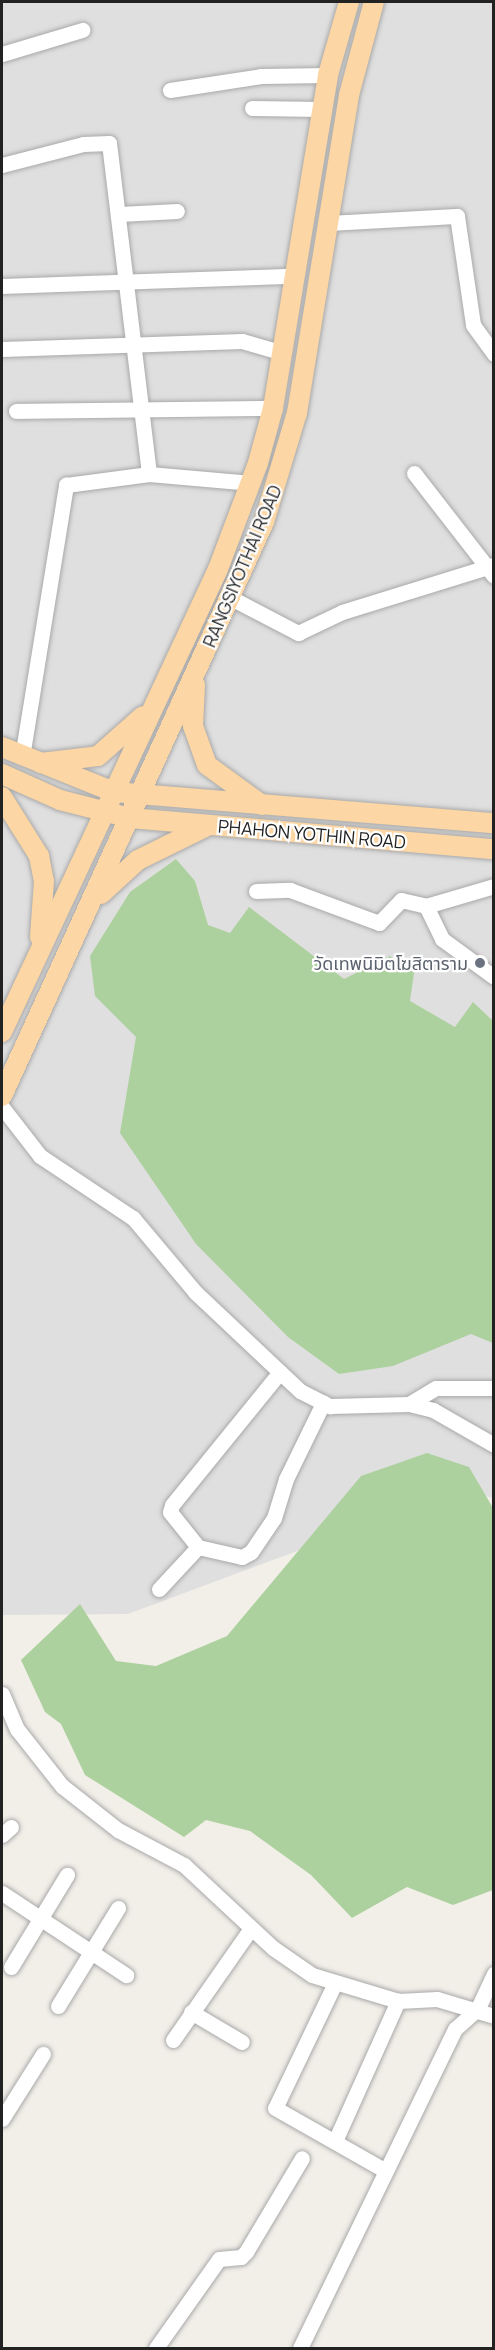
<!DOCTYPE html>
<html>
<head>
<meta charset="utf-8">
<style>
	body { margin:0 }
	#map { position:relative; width:495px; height:2350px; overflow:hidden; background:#f2efe9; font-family:Manrope,"Noto Sans Thai",sans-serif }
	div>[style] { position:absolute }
	.residential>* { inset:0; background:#e0dfdf }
	.forest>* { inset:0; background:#add19e }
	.roads { filter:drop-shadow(0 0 2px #a9a9a9) drop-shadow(0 0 2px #a9a9a9) }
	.minor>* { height:15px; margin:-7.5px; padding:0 7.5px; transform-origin:7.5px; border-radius:7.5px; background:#fff }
	.major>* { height:20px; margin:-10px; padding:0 10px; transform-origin:10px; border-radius:10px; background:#fcd6a4 }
	.dots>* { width:16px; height:16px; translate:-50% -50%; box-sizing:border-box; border:3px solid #fff; border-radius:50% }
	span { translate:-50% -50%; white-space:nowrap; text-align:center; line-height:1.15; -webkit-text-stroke:4.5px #fff; paint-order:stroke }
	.street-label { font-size:18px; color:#222 }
	.worship-label { font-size:18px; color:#5b616d }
	.right { translate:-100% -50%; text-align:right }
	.frame { position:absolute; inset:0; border:3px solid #222; pointer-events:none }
</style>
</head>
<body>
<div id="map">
	<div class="residential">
		<i style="clip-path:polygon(2px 2px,493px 2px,493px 1498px,461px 1490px,128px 1614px,2px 1615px)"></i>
	</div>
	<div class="forest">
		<i style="clip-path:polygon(176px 859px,195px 881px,208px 925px,230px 933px,249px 907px,344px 979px,390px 956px,414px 973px,410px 1001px,455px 1027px,473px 1002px,493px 1021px,493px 1343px,471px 1334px,393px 1366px,339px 1374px,288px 1337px,196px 1244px,120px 1133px,136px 1037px,95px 996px,90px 956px,130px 892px)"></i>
		<i style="clip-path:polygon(427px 1453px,469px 1467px,493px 1508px,493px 1890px,453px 1905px,407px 1887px,352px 1918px,311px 1875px,250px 1831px,206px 1820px,184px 1837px,85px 1775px,61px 1724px,45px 1712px,21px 1660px,80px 1604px,116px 1661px,156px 1666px,227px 1636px,361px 1476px)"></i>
	</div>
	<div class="roads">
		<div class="minor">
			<i style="left:2px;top:54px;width:84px;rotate:-16.7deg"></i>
			<i style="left:170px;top:90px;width:92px;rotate:-8.7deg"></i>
			<i style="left:261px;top:76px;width:67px;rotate:-0.9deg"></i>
			<i style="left:252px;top:108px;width:70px;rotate:0.8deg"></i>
			<i style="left:2px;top:165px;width:84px;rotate:-14.5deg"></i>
			<i style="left:83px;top:144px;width:26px;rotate:-2deg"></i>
			<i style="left:109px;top:143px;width:333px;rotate:83.1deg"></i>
			<i style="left:119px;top:214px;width:58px;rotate:-3deg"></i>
			<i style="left:327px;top:223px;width:130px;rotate:-3.1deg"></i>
			<i style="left:457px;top:216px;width:110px;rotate:81.6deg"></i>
			<i style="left:473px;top:325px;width:36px;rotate:54deg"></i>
			<i style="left:2px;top:286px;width:290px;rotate:-2deg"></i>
			<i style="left:2px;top:349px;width:240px;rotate:-1.9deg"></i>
			<i style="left:242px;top:341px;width:43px;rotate:16.3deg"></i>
			<i style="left:16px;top:411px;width:257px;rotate:-0.7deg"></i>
			<i style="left:414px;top:473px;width:130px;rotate:52.2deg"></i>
			<i style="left:231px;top:598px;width:76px;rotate:27.6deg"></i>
			<i style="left:298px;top:633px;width:49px;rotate:-25.5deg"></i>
			<i style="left:342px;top:612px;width:159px;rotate:-17.2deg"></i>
			<i style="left:22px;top:757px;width:276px;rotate:-80.8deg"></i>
			<i style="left:66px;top:485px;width:84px;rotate:-7.5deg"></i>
			<i style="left:149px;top:474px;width:103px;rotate:5deg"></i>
			<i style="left:256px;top:891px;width:34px;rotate:-2deg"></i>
			<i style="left:290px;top:890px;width:95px;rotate:20.3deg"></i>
			<i style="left:379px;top:923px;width:32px;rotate:-46deg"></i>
			<i style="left:401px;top:900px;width:26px;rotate:13deg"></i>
			<i style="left:426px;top:906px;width:71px;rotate:-16.4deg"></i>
			<i style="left:426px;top:906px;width:37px;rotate:64deg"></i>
			<i style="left:442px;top:939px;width:64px;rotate:36.2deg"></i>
			<i style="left:2px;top:1107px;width:62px;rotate:52.2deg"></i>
			<i style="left:40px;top:1156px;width:112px;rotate:33.7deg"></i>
			<i style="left:133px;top:1218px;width:97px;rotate:50deg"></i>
			<i style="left:195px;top:1292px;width:144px;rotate:43.3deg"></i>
			<i style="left:300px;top:1391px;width:34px;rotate:27deg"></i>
			<i style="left:330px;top:1406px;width:79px;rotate:-1.5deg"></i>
			<i style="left:409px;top:1404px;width:25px;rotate:14deg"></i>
			<i style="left:433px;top:1410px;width:70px;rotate:29.8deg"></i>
			<i style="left:280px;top:1372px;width:171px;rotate:129.1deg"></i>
			<i style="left:172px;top:1505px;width:7px;rotate:106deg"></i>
			<i style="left:170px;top:1512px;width:45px;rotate:51.3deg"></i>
			<i style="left:198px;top:1547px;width:45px;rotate:12.8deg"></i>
			<i style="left:242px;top:1557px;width:10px;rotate:-29deg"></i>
			<i style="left:251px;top:1552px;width:41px;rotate:-55.9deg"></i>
			<i style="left:274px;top:1518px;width:41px;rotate:-72.9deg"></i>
			<i style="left:286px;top:1479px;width:85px;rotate:-64deg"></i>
			<i style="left:409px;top:1404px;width:31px;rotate:-31deg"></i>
			<i style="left:436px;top:1388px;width:58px"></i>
			<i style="left:159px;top:1589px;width:57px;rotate:-47.1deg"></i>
			<i style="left:2px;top:1694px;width:38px;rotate:67deg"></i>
			<i style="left:17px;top:1729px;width:73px;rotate:51.7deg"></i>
			<i style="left:62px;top:1786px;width:71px;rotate:38.2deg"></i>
			<i style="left:118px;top:1830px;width:75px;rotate:27.9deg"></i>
			<i style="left:184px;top:1865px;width:122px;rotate:43deg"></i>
			<i style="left:273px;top:1948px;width:47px;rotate:34.7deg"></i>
			<i style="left:312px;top:1975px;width:90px;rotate:16.8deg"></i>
			<i style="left:398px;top:2001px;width:39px;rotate:-3deg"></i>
			<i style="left:437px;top:1999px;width:59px;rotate:16.6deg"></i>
			<i style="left:2px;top:1835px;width:12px;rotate:-42deg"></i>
			<i style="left:2px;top:1893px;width:149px;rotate:33.5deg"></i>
			<i style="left:11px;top:1967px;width:108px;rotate:-58.7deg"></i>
			<i style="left:334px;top:1985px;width:136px;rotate:115.6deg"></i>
			<i style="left:275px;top:2108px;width:125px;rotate:29.6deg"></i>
			<i style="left:58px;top:2006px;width:115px;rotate:-58.5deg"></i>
			<i style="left:191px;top:2012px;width:59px;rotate:30.5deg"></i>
			<i style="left:173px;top:2040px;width:136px;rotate:-55.1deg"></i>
			<i style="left:2px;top:2119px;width:77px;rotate:-57.8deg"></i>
			<i style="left:335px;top:2141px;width:154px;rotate:-65.8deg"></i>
			<i style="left:156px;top:2348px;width:109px;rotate:-54.7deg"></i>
			<i style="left:219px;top:2259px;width:22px;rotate:-5deg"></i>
			<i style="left:241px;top:2257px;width:7px;rotate:-45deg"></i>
			<i style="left:246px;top:2252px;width:109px;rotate:-59.2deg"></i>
			<i style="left:300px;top:2348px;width:355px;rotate:-64.1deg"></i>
			<i style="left:455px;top:2029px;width:31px;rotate:-42deg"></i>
			<i style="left:478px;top:2008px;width:38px;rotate:-65deg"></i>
		</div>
		<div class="major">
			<i style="left:195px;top:685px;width:41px;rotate:92.8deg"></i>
			<i style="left:193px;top:726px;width:41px;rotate:70.3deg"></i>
			<i style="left:207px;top:765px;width:68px;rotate:36deg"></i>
			<i style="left:2px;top:747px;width:121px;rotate:21.9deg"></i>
			<i style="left:114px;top:792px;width:381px;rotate:4.7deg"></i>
			<i style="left:41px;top:763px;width:57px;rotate:-7deg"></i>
			<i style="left:98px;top:756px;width:60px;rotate:-41.6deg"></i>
			<i style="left:2px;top:774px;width:64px;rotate:24.1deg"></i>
			<i style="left:60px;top:800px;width:72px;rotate:14.4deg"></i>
			<i style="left:130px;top:818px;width:365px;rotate:4.9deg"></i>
			<i style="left:2px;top:797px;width:70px;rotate:57.9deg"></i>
			<i style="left:39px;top:856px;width:25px;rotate:79deg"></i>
			<i style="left:44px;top:881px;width:56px;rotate:94.1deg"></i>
			<i style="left:101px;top:894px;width:50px;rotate:-42.6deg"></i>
			<i style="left:138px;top:860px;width:77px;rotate:-26.2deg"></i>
			<i style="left:2px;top:1032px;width:511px;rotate:-64.99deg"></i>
			<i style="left:218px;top:569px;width:113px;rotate:-69.3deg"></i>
			<i style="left:258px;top:463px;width:57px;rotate:-74.7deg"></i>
			<i style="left:273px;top:408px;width:338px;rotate:-80.6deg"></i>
			<i style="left:328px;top:75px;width:76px;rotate:-74deg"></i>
			<i style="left:2px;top:1096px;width:631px;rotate:-65.47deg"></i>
			<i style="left:264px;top:522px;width:114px;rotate:-73.2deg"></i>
			<i style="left:297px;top:413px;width:322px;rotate:-80.7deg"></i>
			<i style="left:349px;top:95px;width:96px;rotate:-75deg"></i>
		</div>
	</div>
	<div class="dots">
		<i style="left:480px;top:963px;background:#6b7280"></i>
	</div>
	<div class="street-label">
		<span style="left:242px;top:566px;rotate:-67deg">RANGSIYOTHAI ROAD</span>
		<span style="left:312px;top:834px;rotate:5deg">PHAHON YOTHIN ROAD</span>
	</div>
	<div class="worship-label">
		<span class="right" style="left:468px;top:963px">วัดเทพนิมิตโฆสิตาราม</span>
	</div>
	<div class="frame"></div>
</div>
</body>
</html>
